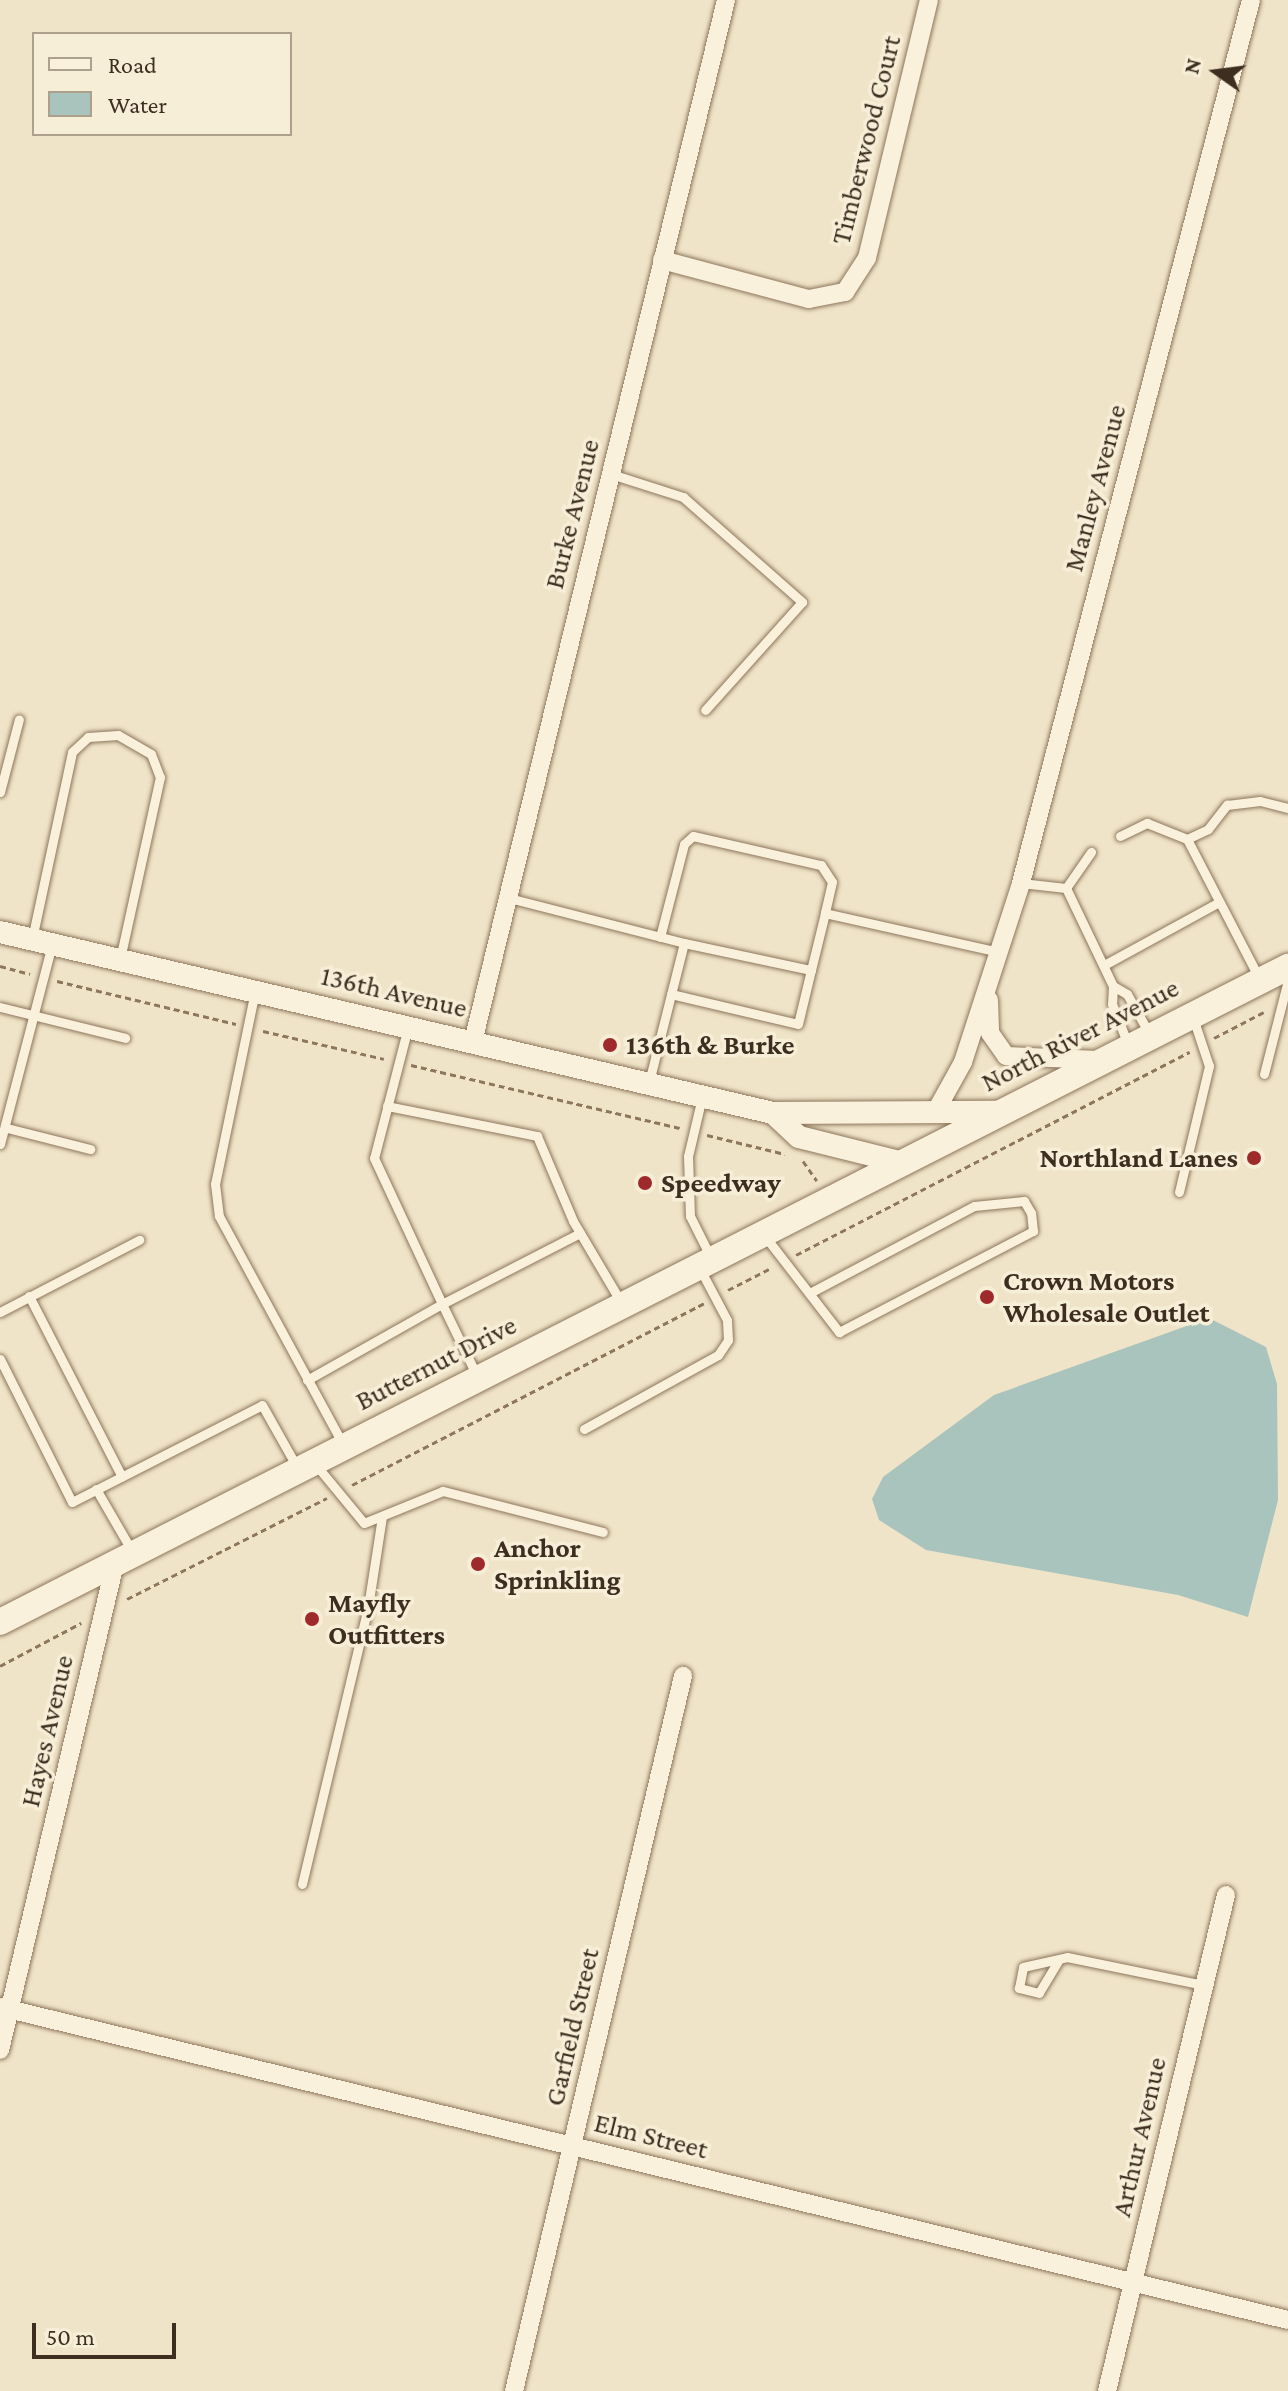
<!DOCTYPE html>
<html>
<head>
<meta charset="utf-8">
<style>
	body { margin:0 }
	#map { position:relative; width:1288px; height:2391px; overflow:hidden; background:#f0e4c8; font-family:"Crimson Pro",serif }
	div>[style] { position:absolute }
	.water>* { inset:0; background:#a9c4bc }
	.path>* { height:3px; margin-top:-1.5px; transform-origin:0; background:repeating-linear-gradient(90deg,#8d765c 0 6px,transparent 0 10px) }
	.roads { filter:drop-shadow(0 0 2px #8d765c) drop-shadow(0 0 2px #8d765c) }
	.service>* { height:9px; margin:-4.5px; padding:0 4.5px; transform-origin:4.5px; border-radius:4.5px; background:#faf1dc }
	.minor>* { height:18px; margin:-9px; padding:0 9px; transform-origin:9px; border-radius:9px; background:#faf1dc }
	.tertiary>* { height:22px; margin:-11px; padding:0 11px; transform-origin:11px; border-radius:11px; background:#faf1dc }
	.secondary>* { height:26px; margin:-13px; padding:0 13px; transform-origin:13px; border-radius:13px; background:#faf1dc }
	.dots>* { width:22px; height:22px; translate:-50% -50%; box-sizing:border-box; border:4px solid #f7eed8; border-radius:50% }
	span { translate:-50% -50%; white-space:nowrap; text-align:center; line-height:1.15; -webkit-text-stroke:7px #f7eed8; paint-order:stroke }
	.street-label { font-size:28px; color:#3d2e20 }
	.poi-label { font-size:28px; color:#3d2e20; font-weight:700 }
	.left { translate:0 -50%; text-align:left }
	.right { translate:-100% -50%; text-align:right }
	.legend { position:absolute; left:32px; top:32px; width:260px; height:104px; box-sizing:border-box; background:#f7eed8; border:2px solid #ada18e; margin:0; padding:10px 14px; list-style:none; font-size:24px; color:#3d2e20 }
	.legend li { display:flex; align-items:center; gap:16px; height:40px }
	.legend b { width:40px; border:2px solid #ada18e }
	.north { position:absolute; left:1176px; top:32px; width:80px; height:80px; -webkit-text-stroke:6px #f7eed8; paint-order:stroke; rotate:284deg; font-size:22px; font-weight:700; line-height:32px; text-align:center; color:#3d2e20 }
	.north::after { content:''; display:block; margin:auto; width:28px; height:36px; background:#3d2e20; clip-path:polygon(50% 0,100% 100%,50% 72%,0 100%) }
	.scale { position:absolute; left:32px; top:2323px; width:144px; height:36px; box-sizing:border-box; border:4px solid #3d2e20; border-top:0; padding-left:10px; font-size:24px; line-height:28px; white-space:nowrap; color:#3d2e20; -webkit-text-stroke:6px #f7eed8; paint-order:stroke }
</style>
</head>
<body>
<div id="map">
	<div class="water">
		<i style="clip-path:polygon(1209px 1318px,1266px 1347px,1277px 1384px,1278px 1500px,1248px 1617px,1178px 1595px,926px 1550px,879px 1520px,872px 1499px,883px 1477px,994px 1395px)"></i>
	</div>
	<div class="path">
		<i style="left:0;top:966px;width:31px;rotate:15deg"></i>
		<i style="left:57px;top:981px;width:184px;rotate:13.5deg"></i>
		<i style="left:263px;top:1031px;width:124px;rotate:13deg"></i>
		<i style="left:1214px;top:1038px;width:56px;rotate:-27.5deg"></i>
		<i style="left:411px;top:1065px;width:276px;rotate:13.2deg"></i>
		<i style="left:707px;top:1135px;width:80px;rotate:13.7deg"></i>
		<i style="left:803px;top:1161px;width:24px;rotate:55deg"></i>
		<i style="left:796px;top:1255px;width:443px;rotate:-27.3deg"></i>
		<i style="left:728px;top:1290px;width:48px;rotate:-27.1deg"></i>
		<i style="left:352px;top:1485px;width:396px;rotate:-27.3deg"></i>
		<i style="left:127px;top:1599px;width:224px;rotate:-26.8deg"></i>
		<i style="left:0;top:1666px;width:92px;rotate:-28deg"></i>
	</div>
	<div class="roads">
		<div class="service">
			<i style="left:611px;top:474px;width:76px;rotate:17.7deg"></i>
			<i style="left:683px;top:497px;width:159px;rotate:41.4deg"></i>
			<i style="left:802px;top:602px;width:145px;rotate:131.9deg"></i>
			<i style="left:0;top:792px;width:75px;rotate:-75.4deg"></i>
			<i style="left:1120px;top:836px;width:30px;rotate:-26deg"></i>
			<i style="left:1147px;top:823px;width:43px;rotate:21.8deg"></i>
			<i style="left:1187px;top:839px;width:157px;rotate:62.6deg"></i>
			<i style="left:1187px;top:839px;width:23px;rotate:-25deg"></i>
			<i style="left:1208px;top:829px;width:31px;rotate:-52deg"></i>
			<i style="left:1227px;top:805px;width:33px;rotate:-7deg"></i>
			<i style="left:1260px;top:801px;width:29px;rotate:14deg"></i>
			<i style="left:1021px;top:883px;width:45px;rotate:6.3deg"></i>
			<i style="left:1066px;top:888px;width:109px;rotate:64.4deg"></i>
			<i style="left:1113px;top:986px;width:18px;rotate:93deg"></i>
			<i style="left:1112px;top:1004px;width:46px;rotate:68.4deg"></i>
			<i style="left:1066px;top:888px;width:44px;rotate:-55.2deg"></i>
			<i style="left:509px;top:898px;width:181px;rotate:14.4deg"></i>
			<i style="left:660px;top:937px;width:96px;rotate:-75.5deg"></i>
			<i style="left:684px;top:844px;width:12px;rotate:-42deg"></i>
			<i style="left:693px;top:836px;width:131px;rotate:12.8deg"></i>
			<i style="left:821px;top:865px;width:20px;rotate:57deg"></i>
			<i style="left:832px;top:882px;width:32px;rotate:103deg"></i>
			<i style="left:32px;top:939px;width:191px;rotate:-77.9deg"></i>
			<i style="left:72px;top:752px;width:22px;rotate:-43deg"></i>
			<i style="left:88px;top:737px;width:30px;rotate:-4deg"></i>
			<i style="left:118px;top:735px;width:38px;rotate:30deg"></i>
			<i style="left:151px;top:754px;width:25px;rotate:69deg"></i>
			<i style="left:160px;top:777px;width:186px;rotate:102.4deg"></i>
			<i style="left:1104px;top:965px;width:131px;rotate:-28.7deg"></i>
			<i style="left:1113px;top:986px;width:16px;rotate:30deg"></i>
			<i style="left:1127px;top:994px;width:47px;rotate:60.7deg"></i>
			<i style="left:255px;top:991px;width:197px;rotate:101.7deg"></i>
			<i style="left:215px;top:1184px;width:32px;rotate:83deg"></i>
			<i style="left:219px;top:1216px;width:258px;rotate:61.5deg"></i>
			<i style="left:671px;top:994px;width:130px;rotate:13.3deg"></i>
			<i style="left:798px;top:1024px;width:56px;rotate:-76.5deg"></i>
			<i style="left:0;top:1007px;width:129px;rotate:13.9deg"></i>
			<i style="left:408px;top:1027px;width:135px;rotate:104.5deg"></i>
			<i style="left:374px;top:1158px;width:161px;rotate:65deg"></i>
			<i style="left:442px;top:1304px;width:155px;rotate:-27.2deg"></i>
			<i style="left:1264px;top:1074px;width:97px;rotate:-75.7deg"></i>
			<i style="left:649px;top:1082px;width:143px;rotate:-75.9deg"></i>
			<i style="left:684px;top:943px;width:130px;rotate:12deg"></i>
			<i style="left:811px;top:970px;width:59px;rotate:-76.2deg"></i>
			<i style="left:825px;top:913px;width:179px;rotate:12.6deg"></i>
			<i style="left:702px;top:1097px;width:61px;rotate:103.3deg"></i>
			<i style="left:688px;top:1156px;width:60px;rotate:88.1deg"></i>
			<i style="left:690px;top:1216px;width:45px;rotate:63.4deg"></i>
			<i style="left:387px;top:1106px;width:153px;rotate:11.3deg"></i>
			<i style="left:537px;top:1136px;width:92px;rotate:67deg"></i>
			<i style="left:573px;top:1221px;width:96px;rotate:59.4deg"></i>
			<i style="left:7px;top:1128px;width:86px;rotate:14.2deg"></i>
			<i style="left:0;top:1144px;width:207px;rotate:-75.4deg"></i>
			<i style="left:1179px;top:1192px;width:130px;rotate:-76.6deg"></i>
			<i style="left:1209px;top:1066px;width:51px;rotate:-108.4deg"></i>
			<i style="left:764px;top:1235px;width:123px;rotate:52.3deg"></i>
			<i style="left:839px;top:1332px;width:219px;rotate:-27.5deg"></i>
			<i style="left:1033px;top:1231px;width:18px;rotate:-96deg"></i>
			<i style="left:1031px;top:1213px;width:14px;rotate:-120deg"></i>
			<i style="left:1024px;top:1201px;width:50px;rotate:174.3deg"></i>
			<i style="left:974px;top:1206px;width:186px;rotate:152.1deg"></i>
			<i style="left:29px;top:1296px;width:203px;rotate:62.8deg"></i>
			<i style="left:0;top:1312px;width:157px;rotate:-27.4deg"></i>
			<i style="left:0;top:1359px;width:160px;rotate:63.3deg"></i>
			<i style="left:72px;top:1502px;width:213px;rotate:-27deg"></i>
			<i style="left:262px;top:1405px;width:71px;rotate:60.6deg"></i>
			<i style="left:307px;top:1380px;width:155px;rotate:-29.4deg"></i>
			<i style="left:442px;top:1304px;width:82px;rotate:64.1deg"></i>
			<i style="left:584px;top:1429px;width:153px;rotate:-28.9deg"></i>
			<i style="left:718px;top:1355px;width:18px;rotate:-56deg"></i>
			<i style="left:728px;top:1340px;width:20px;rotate:-93deg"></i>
			<i style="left:727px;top:1320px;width:58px;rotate:-117.9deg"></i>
			<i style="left:316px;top:1465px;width:75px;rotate:50.4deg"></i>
			<i style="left:364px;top:1523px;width:85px;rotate:-22.1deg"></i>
			<i style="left:443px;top:1491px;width:165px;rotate:14.4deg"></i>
			<i style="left:96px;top:1489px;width:72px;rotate:59.9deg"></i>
			<i style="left:302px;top:1884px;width:285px;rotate:-76.6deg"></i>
			<i style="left:368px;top:1607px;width:91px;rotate:-81.2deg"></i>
			<i style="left:1058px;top:1961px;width:37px;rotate:121deg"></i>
			<i style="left:1039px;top:1993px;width:21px;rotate:-166deg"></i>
			<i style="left:1019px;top:1988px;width:21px;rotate:-79deg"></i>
			<i style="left:1023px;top:1967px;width:45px;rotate:-12.8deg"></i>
			<i style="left:1067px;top:1957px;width:140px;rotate:11.6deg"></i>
		</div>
		<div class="minor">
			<i style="left:662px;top:260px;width:152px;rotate:14.9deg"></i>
			<i style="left:809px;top:299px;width:37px;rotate:-11deg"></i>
			<i style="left:845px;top:292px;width:40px;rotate:-57.1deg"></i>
			<i style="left:867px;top:258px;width:265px;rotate:-76.5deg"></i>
			<i style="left:989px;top:1000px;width:33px;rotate:88deg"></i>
			<i style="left:990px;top:1033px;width:28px;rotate:55deg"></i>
			<i style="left:1006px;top:1056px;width:91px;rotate:2.5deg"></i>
			<i style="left:473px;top:1042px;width:1072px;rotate:-76.35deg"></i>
			<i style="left:937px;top:1109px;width:54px;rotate:-61deg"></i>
			<i style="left:963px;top:1062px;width:188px;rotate:-72deg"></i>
			<i style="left:1021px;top:883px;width:912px;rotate:-75.4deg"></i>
			<i style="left:0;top:2007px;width:1325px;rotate:13.66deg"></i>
			<i style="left:0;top:2050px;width:499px;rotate:-76.7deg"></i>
			<i style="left:514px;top:2391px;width:735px;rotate:-76.7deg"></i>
			<i style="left:1107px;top:2391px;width:510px;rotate:-76.51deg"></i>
		</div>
		<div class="tertiary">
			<i style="left:0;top:932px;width:794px;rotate:13.18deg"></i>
			<i style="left:773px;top:1113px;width:226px;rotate:-0.3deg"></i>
			<i style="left:773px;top:1113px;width:35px;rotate:43deg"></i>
			<i style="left:799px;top:1137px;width:107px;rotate:14deg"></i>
		</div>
		<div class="secondary">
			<i style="left:0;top:1622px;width:1445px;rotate:-26.96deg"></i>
		</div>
	</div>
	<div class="dots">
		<i style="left:610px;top:1045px;background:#9e2a2b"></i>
		<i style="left:1254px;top:1158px;background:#9e2a2b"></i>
		<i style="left:645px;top:1183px;background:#9e2a2b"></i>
		<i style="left:987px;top:1297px;background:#9e2a2b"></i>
		<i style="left:478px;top:1564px;background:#9e2a2b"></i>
		<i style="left:312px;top:1619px;background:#9e2a2b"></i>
	</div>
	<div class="street-label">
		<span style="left:866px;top:140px;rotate:-76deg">Timberwood Court</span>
		<span style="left:1095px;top:488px;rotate:-75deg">Manley Avenue</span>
		<span style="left:572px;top:514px;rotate:-76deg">Burke Avenue</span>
		<span style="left:394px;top:992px;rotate:13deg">136th Avenue</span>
		<span style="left:1080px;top:1035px;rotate:-27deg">North River Avenue</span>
		<span style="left:436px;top:1363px;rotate:-27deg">Butternut Drive</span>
		<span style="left:47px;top:1731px;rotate:-77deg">Hayes Avenue</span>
		<span style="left:572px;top:2027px;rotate:-77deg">Garfield Street</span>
		<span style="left:651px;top:2136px;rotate:14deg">Elm Street</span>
		<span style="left:1139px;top:2137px;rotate:-77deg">Arthur Avenue</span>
	</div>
	<div class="poi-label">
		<span class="left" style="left:626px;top:1045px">136th &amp; Burke</span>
		<span class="right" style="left:1238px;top:1158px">Northland Lanes</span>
		<span class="left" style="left:661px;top:1183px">Speedway</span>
		<span class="left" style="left:1003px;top:1297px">Crown Motors<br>Wholesale Outlet</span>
		<span class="left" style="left:494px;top:1564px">Anchor<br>Sprinkling</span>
		<span class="left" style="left:328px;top:1619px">Mayfly<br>Outfitters</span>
	</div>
	<ul class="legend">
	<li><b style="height:10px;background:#faf1dc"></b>Road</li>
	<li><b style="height:22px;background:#a9c4bc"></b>Water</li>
	</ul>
	<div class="north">N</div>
	<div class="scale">50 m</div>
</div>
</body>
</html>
